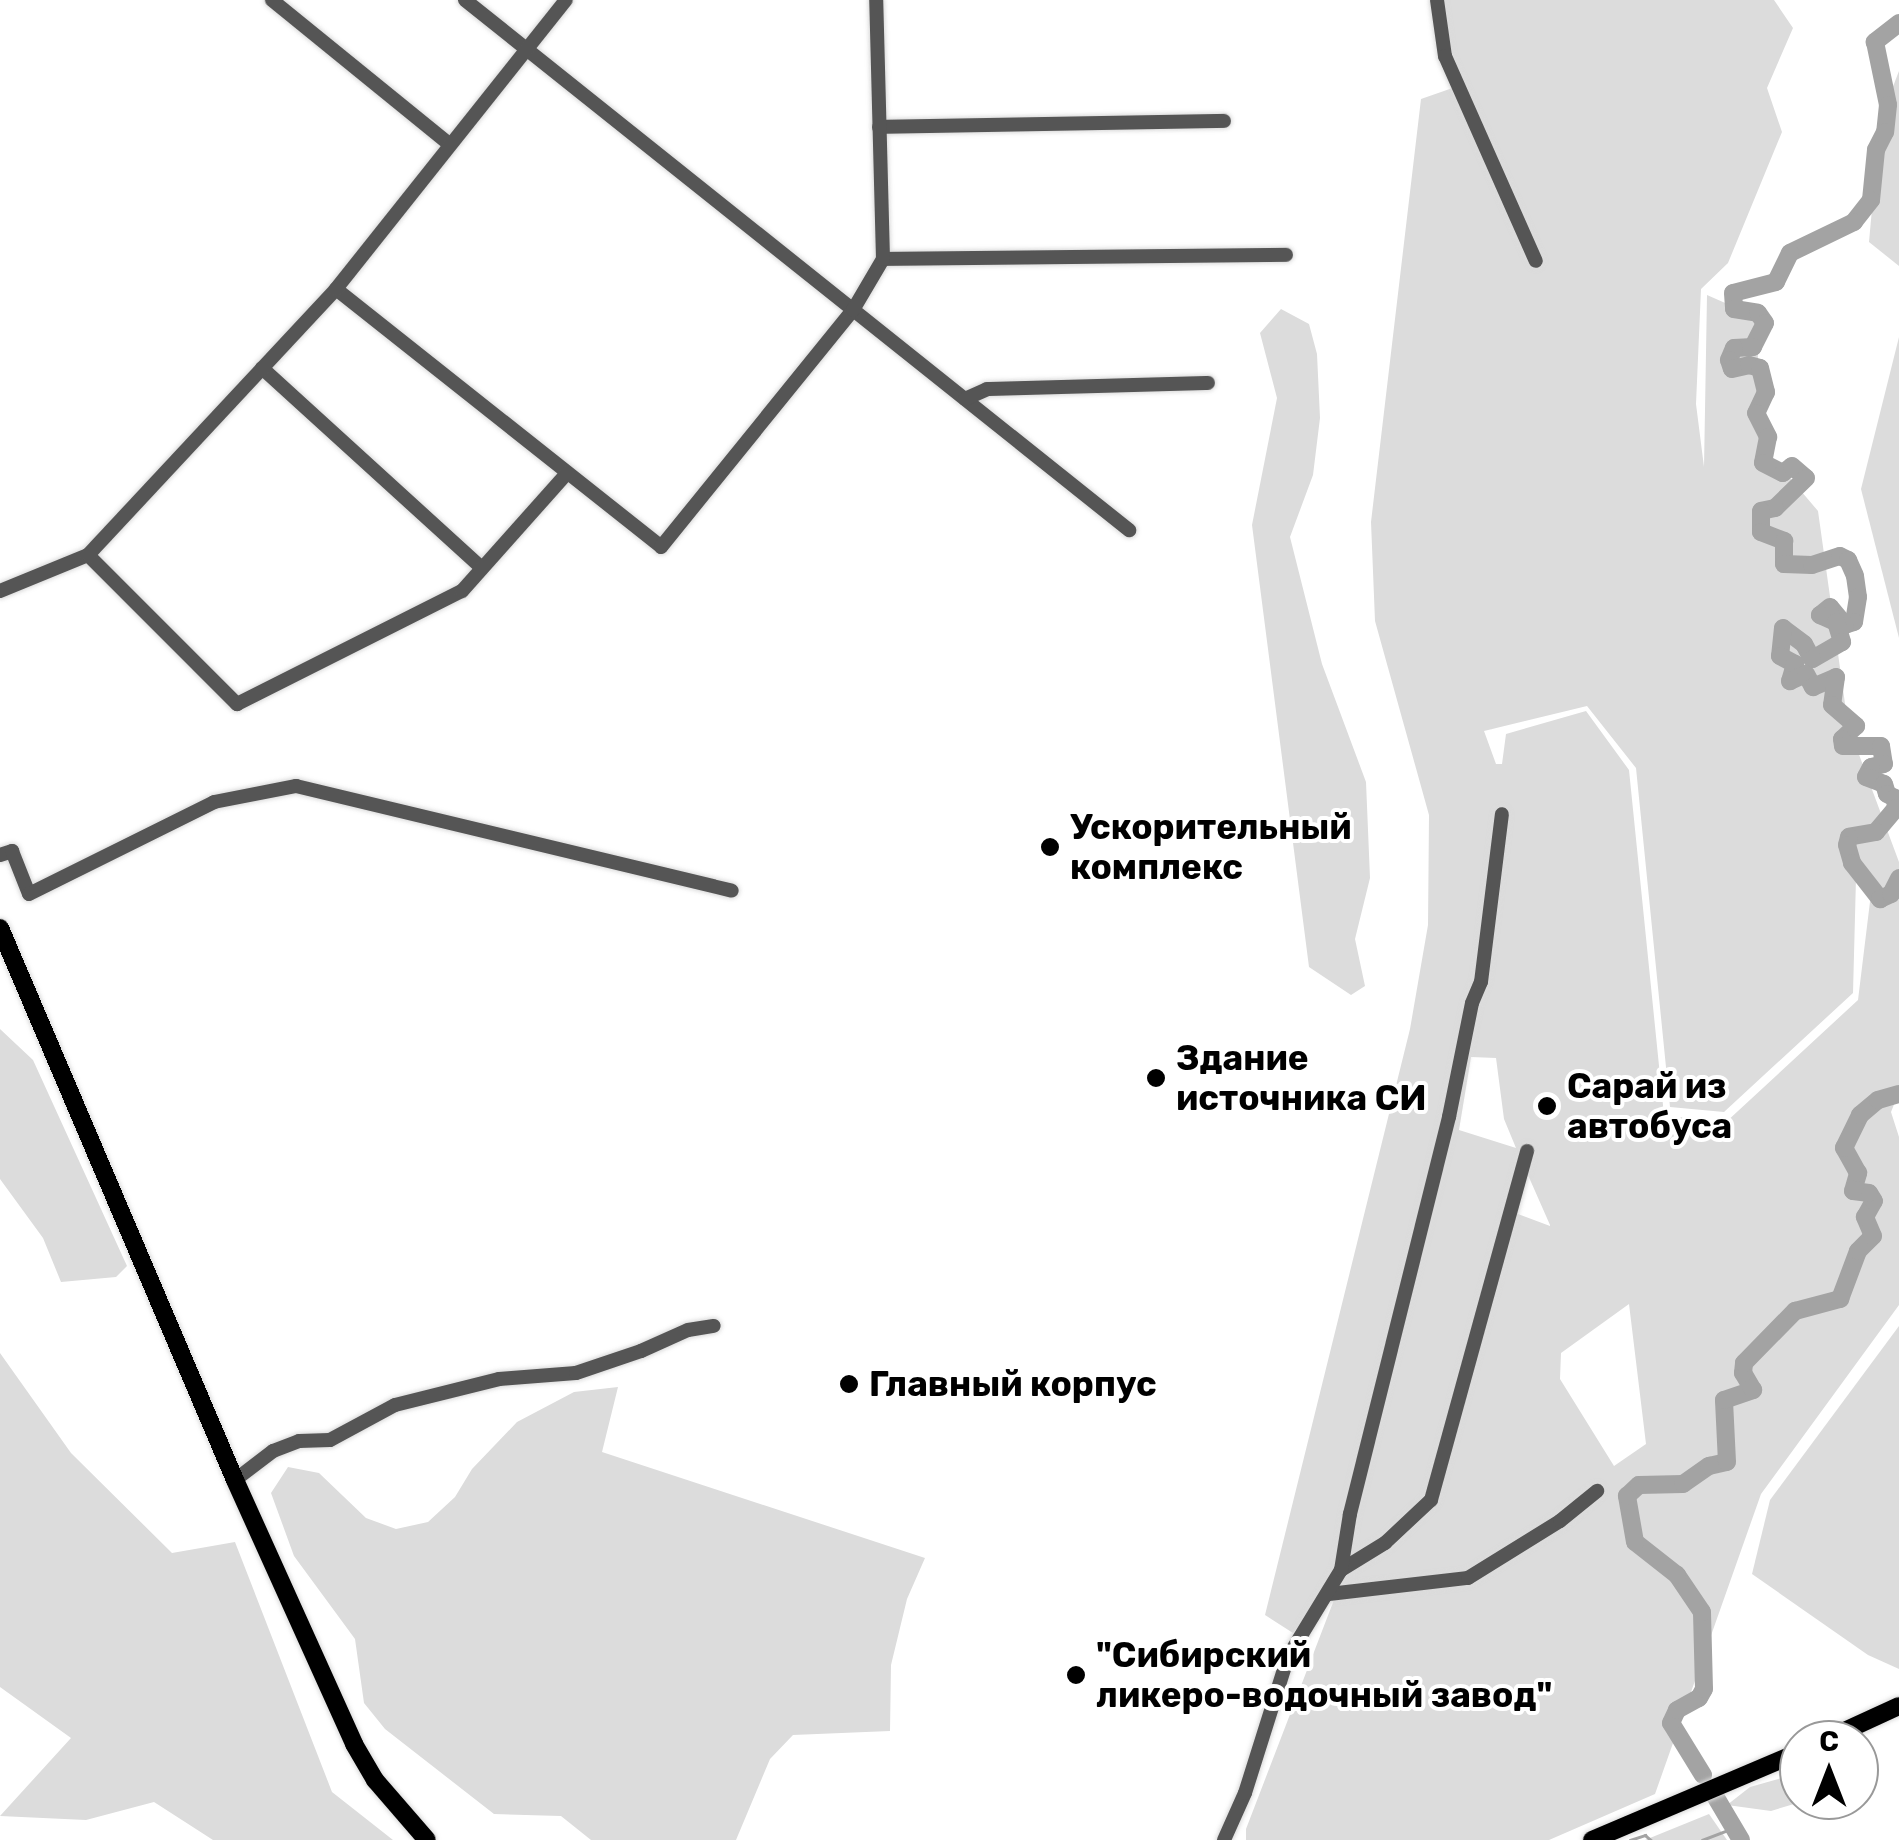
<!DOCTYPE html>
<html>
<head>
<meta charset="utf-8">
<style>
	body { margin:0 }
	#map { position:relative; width:1899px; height:1840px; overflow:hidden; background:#fff; font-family:Rubik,sans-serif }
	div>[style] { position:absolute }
	.green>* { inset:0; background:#dcdcdc }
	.stream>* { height:2.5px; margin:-1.25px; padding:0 1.25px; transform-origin:1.25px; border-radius:1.25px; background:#a3a3a3 }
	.river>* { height:18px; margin:-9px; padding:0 9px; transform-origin:9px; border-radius:9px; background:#a3a3a3 }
	.roads { filter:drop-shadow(0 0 2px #dbdbdb) drop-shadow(0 0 2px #dbdbdb) }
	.minor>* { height:14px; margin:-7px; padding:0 7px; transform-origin:7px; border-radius:7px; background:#555 }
	.major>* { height:18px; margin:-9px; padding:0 9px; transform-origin:9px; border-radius:9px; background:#000 }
	.dots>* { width:28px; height:28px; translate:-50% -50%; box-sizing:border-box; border:5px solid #fff; border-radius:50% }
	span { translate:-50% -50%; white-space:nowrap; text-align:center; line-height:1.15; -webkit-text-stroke:8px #fff; paint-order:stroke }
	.poi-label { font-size:35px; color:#000; font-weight:700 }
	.left { translate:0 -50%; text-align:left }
	.north { position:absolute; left:1779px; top:1720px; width:100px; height:100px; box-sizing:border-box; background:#fff; border:2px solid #999; border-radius:50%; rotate:0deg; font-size:28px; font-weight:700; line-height:40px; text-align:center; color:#000 }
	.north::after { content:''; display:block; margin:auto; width:35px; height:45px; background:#000; clip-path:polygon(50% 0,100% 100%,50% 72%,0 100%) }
</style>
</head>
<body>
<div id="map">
	<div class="green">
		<i style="clip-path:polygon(evenodd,1438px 0,1774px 0,1793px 28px,1767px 88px,1782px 132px,1728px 263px,1701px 289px,1696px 404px,1704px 467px,1707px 295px,1757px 317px,1760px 443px,1818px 511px,1848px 725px,1899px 862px,1899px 1092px,1891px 1112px,1899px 1137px,1899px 1305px,1761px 1494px,1655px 1794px,1549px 1840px,1246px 1840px,1246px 1829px,1337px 1592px,1327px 1591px,1293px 1633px,1265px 1615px,1410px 1029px,1428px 925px,1429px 815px,1375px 621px,1371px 522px,1421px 99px,1464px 84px,1444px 33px,1438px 0,1587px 706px,1636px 768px,1670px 1107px,1724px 1112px,1853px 993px,1856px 878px,1852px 851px,1873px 877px,1858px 1000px,1725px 1123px,1664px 1115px,1629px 770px,1586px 711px,1506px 734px,1502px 764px,1496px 764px,1484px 731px,1587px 706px,1438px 0,1471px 1057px,1496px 1058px,1504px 1119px,1516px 1148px,1459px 1130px,1471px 1057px,1438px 0,1524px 1166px,1550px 1225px,1550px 1226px,1510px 1211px,1524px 1166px,1438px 0,1629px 1304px,1646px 1444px,1614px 1466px,1560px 1379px,1561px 1353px,1629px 1304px)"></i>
		<i style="clip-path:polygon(1899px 71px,1899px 266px,1869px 242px,1880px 120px)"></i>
		<i style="clip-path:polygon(1281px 309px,1309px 324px,1317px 354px,1320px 418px,1313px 475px,1290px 537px,1322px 664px,1366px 782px,1370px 878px,1355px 939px,1365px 986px,1351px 995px,1309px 967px,1252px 525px,1277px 398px,1260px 333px)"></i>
		<i style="clip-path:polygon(1899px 337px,1899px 638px,1861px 489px)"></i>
		<i style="clip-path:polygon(0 1029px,33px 1060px,127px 1266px,116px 1277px,61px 1282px,43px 1238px,0 1179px)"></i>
		<i style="clip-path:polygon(1899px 1326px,1899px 1669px,1868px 1655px,1752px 1574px,1770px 1500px)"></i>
		<i style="clip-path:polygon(0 1353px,71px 1453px,172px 1553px,235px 1542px,332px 1792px,393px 1840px,213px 1840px,154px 1802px,86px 1820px,0 1816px,71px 1738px,0 1687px)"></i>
		<i style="clip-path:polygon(618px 1387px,602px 1452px,925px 1558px,907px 1599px,891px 1665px,890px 1731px,793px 1735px,770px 1759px,736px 1840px,591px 1840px,561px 1816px,494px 1814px,385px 1729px,364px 1703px,355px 1639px,294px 1556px,271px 1493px,288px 1467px,319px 1473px,366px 1518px,396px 1529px,428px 1522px,455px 1497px,472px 1469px,517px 1422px,574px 1392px)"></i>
		<i style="clip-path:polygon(1799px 1773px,1801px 1800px,1794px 1804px,1771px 1811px,1727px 1805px,1750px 1787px)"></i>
		<i style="clip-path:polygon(1709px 1814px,1727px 1840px,1645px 1840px)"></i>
	</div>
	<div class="stream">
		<i style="left:1630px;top:1840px;width:16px;rotate:-18deg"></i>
		<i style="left:1645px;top:1835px;width:8px;rotate:40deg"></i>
		<i style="left:1702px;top:1840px;width:34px;rotate:-21deg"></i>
	</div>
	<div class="river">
		<i style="left:1899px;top:23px;width:31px;rotate:142deg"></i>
		<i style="left:1875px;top:42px;width:64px;rotate:78.3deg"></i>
		<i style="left:1888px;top:105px;width:27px;rotate:96deg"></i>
		<i style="left:1885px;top:132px;width:20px;rotate:117deg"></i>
		<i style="left:1876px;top:150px;width:50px;rotate:95.7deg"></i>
		<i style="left:1871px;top:200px;width:28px;rotate:128deg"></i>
		<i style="left:1854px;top:222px;width:71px;rotate:154.2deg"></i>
		<i style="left:1790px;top:253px;width:32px;rotate:116deg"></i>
		<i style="left:1776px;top:282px;width:44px;rotate:165.7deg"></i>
		<i style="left:1733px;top:293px;width:16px;rotate:86deg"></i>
		<i style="left:1734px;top:309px;width:24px;rotate:9deg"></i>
		<i style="left:1758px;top:313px;width:12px;rotate:55deg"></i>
		<i style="left:1765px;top:323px;width:27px;rotate:117deg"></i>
		<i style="left:1753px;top:347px;width:19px;rotate:177deg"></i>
		<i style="left:1734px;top:348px;width:13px;rotate:113deg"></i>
		<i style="left:1729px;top:360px;width:9px;rotate:72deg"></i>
		<i style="left:1732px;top:369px;width:17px;rotate:-13deg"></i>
		<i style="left:1749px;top:365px;width:11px;rotate:15deg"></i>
		<i style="left:1760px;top:368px;width:25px;rotate:76deg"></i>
		<i style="left:1766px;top:392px;width:23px;rotate:115deg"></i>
		<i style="left:1756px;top:413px;width:27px;rotate:63deg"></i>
		<i style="left:1768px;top:437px;width:26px;rotate:101deg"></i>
		<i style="left:1763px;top:463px;width:22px;rotate:27deg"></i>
		<i style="left:1783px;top:473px;width:11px;rotate:-38deg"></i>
		<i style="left:1792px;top:466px;width:18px;rotate:41deg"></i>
		<i style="left:1806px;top:478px;width:43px;rotate:135.9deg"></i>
		<i style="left:1775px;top:508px;width:14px;rotate:168deg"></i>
		<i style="left:1761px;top:511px;width:21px;rotate:90deg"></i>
		<i style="left:1761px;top:532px;width:25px;rotate:21deg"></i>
		<i style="left:1784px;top:541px;width:23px;rotate:90deg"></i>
		<i style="left:1784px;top:564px;width:28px;rotate:2deg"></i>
		<i style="left:1812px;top:565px;width:29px;rotate:-18deg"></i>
		<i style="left:1840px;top:556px;width:9px;rotate:27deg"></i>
		<i style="left:1848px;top:560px;width:17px;rotate:66deg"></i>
		<i style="left:1855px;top:576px;width:21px;rotate:82deg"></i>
		<i style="left:1858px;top:597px;width:25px;rotate:99deg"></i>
		<i style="left:1854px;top:622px;width:9px;rotate:162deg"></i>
		<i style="left:1845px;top:625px;width:23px;rotate:-130deg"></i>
		<i style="left:1830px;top:607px;width:13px;rotate:141deg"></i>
		<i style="left:1820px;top:615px;width:17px;rotate:24deg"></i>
		<i style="left:1836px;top:622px;width:21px;rotate:73deg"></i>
		<i style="left:1842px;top:642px;width:34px;rotate:150deg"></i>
		<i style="left:1812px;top:659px;width:17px;rotate:-118deg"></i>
		<i style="left:1804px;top:644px;width:26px;rotate:-143deg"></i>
		<i style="left:1783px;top:628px;width:28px;rotate:96deg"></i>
		<i style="left:1780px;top:656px;width:17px;rotate:28deg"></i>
		<i style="left:1795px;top:664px;width:18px;rotate:106deg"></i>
		<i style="left:1790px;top:681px;width:17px;rotate:-24deg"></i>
		<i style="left:1806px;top:674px;width:15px;rotate:62deg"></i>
		<i style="left:1813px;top:687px;width:25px;rotate:-23deg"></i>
		<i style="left:1836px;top:677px;width:28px;rotate:98deg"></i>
		<i style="left:1832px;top:705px;width:32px;rotate:41deg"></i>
		<i style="left:1856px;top:726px;width:19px;rotate:137deg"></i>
		<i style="left:1842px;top:739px;width:7px;rotate:82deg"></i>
		<i style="left:1843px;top:746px;width:38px"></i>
		<i style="left:1881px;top:746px;width:18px;rotate:81deg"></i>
		<i style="left:1884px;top:764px;width:13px;rotate:167deg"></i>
		<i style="left:1871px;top:767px;width:11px;rotate:117deg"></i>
		<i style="left:1866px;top:777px;width:19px;rotate:21deg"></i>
		<i style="left:1884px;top:784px;width:10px;rotate:73deg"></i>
		<i style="left:1887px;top:794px;width:9px;rotate:27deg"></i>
		<i style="left:1895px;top:798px;width:10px;rotate:84deg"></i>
		<i style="left:1896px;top:808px;width:31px;rotate:130deg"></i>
		<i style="left:1876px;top:832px;width:27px;rotate:170deg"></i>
		<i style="left:1849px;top:837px;width:8px;rotate:104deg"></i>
		<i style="left:1847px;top:845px;width:19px;rotate:74deg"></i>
		<i style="left:1852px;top:863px;width:46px;rotate:52.1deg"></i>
		<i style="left:1880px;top:899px;width:12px;rotate:-24deg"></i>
		<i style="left:1891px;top:894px;width:18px;rotate:-63deg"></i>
		<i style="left:1703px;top:1775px;width:61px;rotate:-121.6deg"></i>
		<i style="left:1671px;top:1723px;width:14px;rotate:-65deg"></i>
		<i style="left:1677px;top:1710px;width:25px;rotate:-29deg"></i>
		<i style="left:1699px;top:1698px;width:10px;rotate:-61deg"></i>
		<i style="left:1704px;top:1689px;width:77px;rotate:-91.5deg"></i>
		<i style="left:1702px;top:1612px;width:45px;rotate:-124deg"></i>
		<i style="left:1677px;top:1575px;width:53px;rotate:-141.8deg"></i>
		<i style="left:1635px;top:1542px;width:47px;rotate:-99.9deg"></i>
		<i style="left:1627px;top:1496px;width:16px;rotate:-43deg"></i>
		<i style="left:1639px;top:1485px;width:44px;rotate:-1.3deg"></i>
		<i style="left:1683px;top:1484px;width:32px;rotate:-35deg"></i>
		<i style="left:1709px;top:1466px;width:18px;rotate:-13deg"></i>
		<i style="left:1727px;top:1462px;width:62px;rotate:-92.8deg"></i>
		<i style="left:1724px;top:1400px;width:31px;rotate:-19deg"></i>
		<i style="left:1753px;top:1390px;width:20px;rotate:-120deg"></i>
		<i style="left:1743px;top:1373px;width:10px;rotate:-84deg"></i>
		<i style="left:1744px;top:1363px;width:73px;rotate:-45.6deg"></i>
		<i style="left:1795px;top:1311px;width:47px;rotate:-14.9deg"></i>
		<i style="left:1840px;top:1299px;width:51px;rotate:-69.4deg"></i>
		<i style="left:1858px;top:1251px;width:21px;rotate:-45deg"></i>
		<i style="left:1873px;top:1236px;width:21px;rotate:-113deg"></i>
		<i style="left:1865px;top:1217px;width:18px;rotate:-61deg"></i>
		<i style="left:1874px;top:1201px;width:9px;rotate:-122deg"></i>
		<i style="left:1869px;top:1193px;width:16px;rotate:-173deg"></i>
		<i style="left:1853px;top:1191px;width:19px;rotate:-74deg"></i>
		<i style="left:1858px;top:1173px;width:29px;rotate:-119deg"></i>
		<i style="left:1844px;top:1148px;width:37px;rotate:-64deg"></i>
		<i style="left:1860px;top:1115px;width:23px;rotate:-40deg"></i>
		<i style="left:1878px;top:1100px;width:22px;rotate:-16deg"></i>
		<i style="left:1715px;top:1796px;width:51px;rotate:59.4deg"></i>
	</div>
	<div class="roads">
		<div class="minor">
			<i style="left:272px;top:0;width:228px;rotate:39.1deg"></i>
			<i style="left:465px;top:0;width:850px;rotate:38.6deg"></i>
			<i style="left:1437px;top:0;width:57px;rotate:81.9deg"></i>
			<i style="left:1445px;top:56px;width:224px;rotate:66.1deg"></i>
			<i style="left:879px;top:127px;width:345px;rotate:-1deg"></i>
			<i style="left:883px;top:259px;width:403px;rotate:-0.6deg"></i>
			<i style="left:336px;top:289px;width:415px;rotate:38.4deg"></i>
			<i style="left:661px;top:547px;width:305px;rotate:-51deg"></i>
			<i style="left:853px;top:310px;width:59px;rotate:-59.5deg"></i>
			<i style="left:883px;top:259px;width:259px;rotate:-91.5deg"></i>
			<i style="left:262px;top:368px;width:297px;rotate:42.3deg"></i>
			<i style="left:965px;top:399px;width:24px;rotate:-24deg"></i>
			<i style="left:987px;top:389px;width:221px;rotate:-1.6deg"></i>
			<i style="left:88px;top:555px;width:211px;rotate:45deg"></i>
			<i style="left:237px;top:704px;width:252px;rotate:-26.7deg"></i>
			<i style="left:462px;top:591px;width:158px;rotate:-48.3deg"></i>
			<i style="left:0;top:591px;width:95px;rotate:-22.2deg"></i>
			<i style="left:88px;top:555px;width:364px;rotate:-47deg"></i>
			<i style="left:336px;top:289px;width:369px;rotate:-51.5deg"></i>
			<i style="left:0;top:855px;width:13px;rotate:-18deg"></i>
			<i style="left:12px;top:851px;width:46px;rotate:68.4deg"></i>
			<i style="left:29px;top:894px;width:207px;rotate:-26.4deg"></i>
			<i style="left:214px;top:802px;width:84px;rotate:-11deg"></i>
			<i style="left:296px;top:786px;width:448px;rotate:13.5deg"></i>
			<i style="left:235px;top:1480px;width:48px;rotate:-37.3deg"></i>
			<i style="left:273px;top:1451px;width:28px;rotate:-21deg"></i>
			<i style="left:299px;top:1441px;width:31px;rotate:-2deg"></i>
			<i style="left:330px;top:1440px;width:74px;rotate:-28.3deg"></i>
			<i style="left:395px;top:1405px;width:107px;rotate:-14deg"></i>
			<i style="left:499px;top:1379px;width:77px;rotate:-4.5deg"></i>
			<i style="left:576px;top:1373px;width:69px;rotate:-18.7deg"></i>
			<i style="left:641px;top:1351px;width:51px;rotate:-24.1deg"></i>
			<i style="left:688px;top:1330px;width:26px;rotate:-9deg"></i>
			<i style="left:1341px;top:1570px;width:52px;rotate:-31.5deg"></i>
			<i style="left:1385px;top:1543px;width:63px;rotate:-43.1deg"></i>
			<i style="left:1431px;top:1500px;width:362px;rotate:-74.6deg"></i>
			<i style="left:1329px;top:1594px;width:140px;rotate:-6.6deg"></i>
			<i style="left:1468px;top:1578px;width:108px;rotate:-31.8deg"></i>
			<i style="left:1560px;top:1521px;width:48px;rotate:-39deg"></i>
			<i style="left:1224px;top:1840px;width:51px;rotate:-65.9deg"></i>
			<i style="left:1245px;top:1793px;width:143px;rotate:-72.5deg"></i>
			<i style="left:1288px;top:1657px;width:102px;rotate:-58.7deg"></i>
			<i style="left:1341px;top:1570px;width:57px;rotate:-80.9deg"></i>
			<i style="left:1350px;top:1514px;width:409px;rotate:-76deg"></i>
			<i style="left:1449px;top:1117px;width:116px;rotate:-78.6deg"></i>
			<i style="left:1472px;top:1003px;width:23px;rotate:-67deg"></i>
			<i style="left:1481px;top:982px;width:169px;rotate:-82.9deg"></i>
		</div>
		<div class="major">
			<i style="left:0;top:928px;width:600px;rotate:66.94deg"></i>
			<i style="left:235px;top:1480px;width:290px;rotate:65.7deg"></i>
			<i style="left:354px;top:1744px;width:42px;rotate:59.7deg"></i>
			<i style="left:375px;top:1780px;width:79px;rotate:49.1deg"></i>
			<i style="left:1825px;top:1740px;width:81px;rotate:-24.7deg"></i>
			<i style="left:1592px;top:1840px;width:225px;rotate:-23deg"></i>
		</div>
	</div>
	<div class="dots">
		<i style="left:1050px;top:847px;background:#000"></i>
		<i style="left:1156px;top:1078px;background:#000"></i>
		<i style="left:1547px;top:1106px;background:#000"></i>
		<i style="left:849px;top:1384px;background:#000"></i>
		<i style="left:1076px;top:1675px;background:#000"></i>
	</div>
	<div class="poi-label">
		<span class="left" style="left:1070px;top:847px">Ускорительный<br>комплекс</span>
		<span class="left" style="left:1176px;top:1078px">Здание<br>источника СИ</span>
		<span class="left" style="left:1567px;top:1106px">Сарай из<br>автобуса</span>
		<span class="left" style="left:869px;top:1384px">Главный корпус</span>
		<span class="left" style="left:1096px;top:1675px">"Сибирский<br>ликеро-водочный завод"</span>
	</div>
	<div class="north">С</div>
</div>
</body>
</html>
